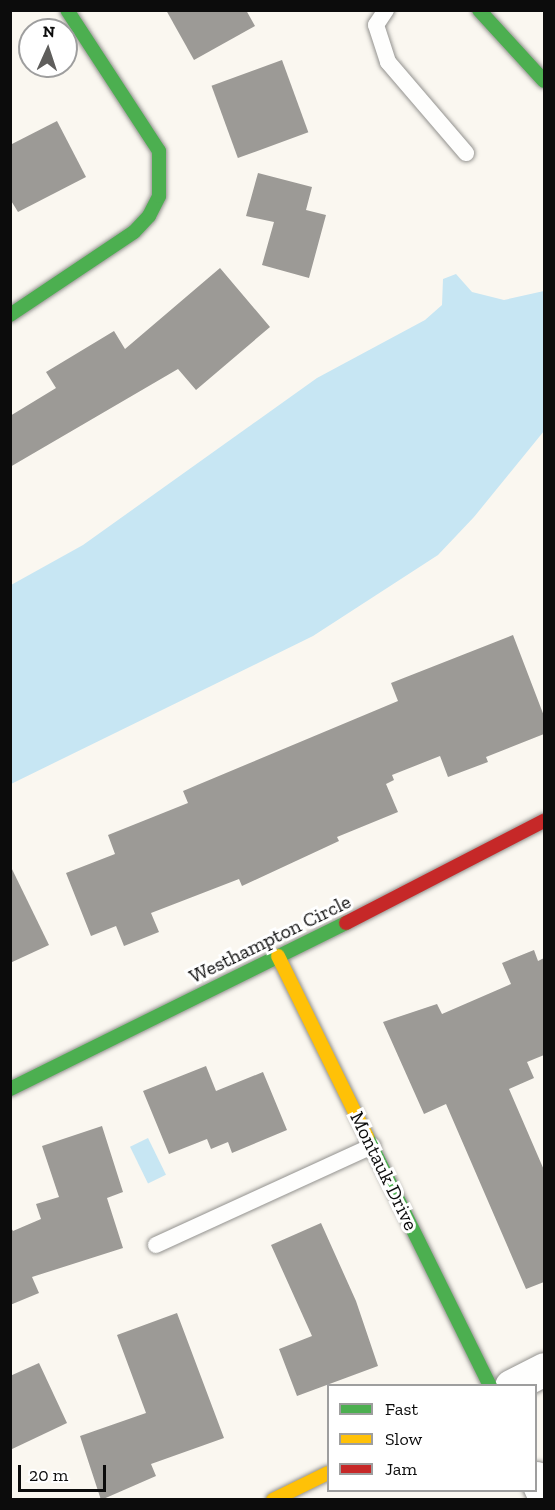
<!DOCTYPE html>
<html>
<head>
<meta charset="utf-8">
<style>
	body { margin:0 }
	#map { position:relative; width:555px; height:1510px; overflow:hidden; background:#faf7f0; font-family:"Zilla Slab",serif }
	div>[style] { position:absolute }
	.water>* { inset:0; background:#c7e6f3; transform-origin:0 0 }
	.building>* { inset:0; background:#9c9a96; transform-origin:0 0 }
	.roads { filter:drop-shadow(0 0 2px #93928f) drop-shadow(0 0 2px #93928f) }
	.lane>* { height:16px; margin:-8px; padding:0 8px; transform-origin:8px; border-radius:8px; background:#fefefd }
	.street>* { height:33px; margin:-16.5px; padding:0 16.5px; transform-origin:16.5px; border-radius:16.5px; background:#fefefd }
	.fast>* { height:14px; margin:-7px; padding:0 7px; transform-origin:7px; border-radius:7px; background:#4caf50 }
	.slow>* { height:14px; margin:-7px; padding:0 7px; transform-origin:7px; border-radius:7px; background:#ffc107 }
	.jam>* { height:14px; margin:-7px; padding:0 7px; transform-origin:7px; border-radius:7px; background:#c62828 }
	span { translate:-50% -50%; white-space:nowrap; text-align:center; line-height:1.15; -webkit-text-stroke:6px #fff; paint-order:stroke }
	.street-label { font-size:20px; color:#0c0c0c }
	.frame { position:absolute; inset:0; border:12px solid #0c0c0c; pointer-events:none }
	.legend { position:absolute; left:327px; top:1384px; width:210px; height:108px; box-sizing:border-box; background:#fff; border:2px solid #9e9e9e; margin:0; padding:8px 10px; list-style:none; font-size:18px; color:#0c0c0c }
	.legend li { display:flex; align-items:center; gap:12px; height:30px }
	.legend b { width:30px; border:2px solid #9e9e9e }
	.north { position:absolute; left:18px; top:18px; width:60px; height:60px; box-sizing:border-box; background:#fff; border:2px solid #9e9e9e; border-radius:50%; rotate:3deg; font-size:16px; font-weight:700; line-height:24px; text-align:center; color:#0c0c0c }
	.north::after { content:''; display:block; margin:auto; width:21px; height:27px; background:#5f5e5c; clip-path:polygon(50% 0,100% 100%,50% 72%,0 100%) }
	.scale { position:absolute; left:18px; top:1465px; width:88px; height:27px; box-sizing:border-box; border:3px solid #0c0c0c; border-top:0; padding-left:8px; font-size:18px; line-height:21px; white-space:nowrap; color:#0c0c0c; -webkit-text-stroke:4px #fff; paint-order:stroke }
</style>
</head>
<body>
<div id="map">
	<div class="water">
		<i style="clip-path:polygon(456px 274px,472px 292px,504px 300px,544px 291px,544px 431px,474px 517px,438px 555px,313px 636px,11px 784px,11px 585px,83px 545px,317px 378px,425px 320px,442px 305px,443px 279px)"></i>
		<i style="left:148px;top:1138px;width:41px;height:20px;rotate:64deg"></i>
	</div>
	<div class="building">
		<i style="clip-path:polygon(166px 10px,246px 10px,255px 26px,194px 60px)"></i>
		<i style="left:282px;top:60px;width:77px;height:75px;rotate:70deg"></i>
		<i style="clip-path:polygon(57px 121px,86px 177px,18px 212px,10px 199px,10px 145px)"></i>
		<i style="clip-path:polygon(258px 173px,312px 187px,306px 210px,326px 215px,309px 278px,262px 265px,274px 222px,246px 216px)"></i>
		<i style="clip-path:polygon(220px 268px,270px 327px,196px 390px,178px 369px,10px 467px,10px 416px,56px 388px,46px 372px,114px 331px,125px 349px)"></i>
		<i style="clip-path:polygon(513px 635px,544px 716px,544px 734px,486px 757px,488px 762px,448px 777px,440px 756px,392px 775px,394px 780px,386px 784px,398px 812px,337px 837px,339px 841px,242px 886px,239px 879px,151px 913px,159px 932px,124px 946px,116px 926px,91px 936px,66px 873px,115px 854px,108px 835px,188px 803px,183px 791px,398px 701px,391px 683px)"></i>
		<i style="clip-path:polygon(10px 865px,49px 945px,10px 963px)"></i>
		<i style="clip-path:polygon(534px 950px,538px 961px,544px 958px,544px 1055px,527px 1062px,534px 1078px,509px 1089px,544px 1170px,544px 1282px,526px 1289px,446px 1104px,424px 1114px,383px 1022px,437px 1004px,442px 1014px,511px 984px,502px 963px)"></i>
		<i style="clip-path:polygon(206px 1066px,216px 1091px,263px 1072px,287px 1130px,232px 1153px,228px 1142px,211px 1149px,207px 1139px,169px 1154px,143px 1091px)"></i>
		<i style="clip-path:polygon(102px 1126px,123px 1192px,107px 1198px,123px 1248px,32px 1277px,39px 1293px,10px 1305px,10px 1226px,13px 1231px,41px 1219px,36px 1204px,59px 1197px,42px 1146px)"></i>
		<i style="clip-path:polygon(321px 1223px,356px 1301px,378px 1366px,297px 1396px,279px 1349px,312px 1336px,271px 1245px)"></i>
		<i style="clip-path:polygon(177px 1313px,224px 1438px,151px 1464px,156px 1476px,101px 1500px,80px 1436px,146px 1413px,117px 1335px)"></i>
		<i style="clip-path:polygon(39px 1363px,67px 1423px,10px 1450px,10px 1376px)"></i>
	</div>
	<div class="roads">
		<div class="lane">
			<i style="left:386px;top:10px;width:18px;rotate:124deg"></i>
			<i style="left:376px;top:25px;width:39px;rotate:72deg"></i>
			<i style="left:388px;top:62px;width:120px;rotate:49.4deg"></i>
			<i style="left:156px;top:1245px;width:238px;rotate:-24.6deg"></i>
		</div>
		<div class="street">
			<i style="left:511px;top:1386px;width:37px;rotate:-27deg"></i>
			<i style="left:536px;top:1478px;width:20px;rotate:66deg"></i>
		</div>
		<div class="fast">
			<i style="left:479px;top:10px;width:96px;rotate:47.5deg"></i>
			<i style="left:10px;top:315px;width:149px;rotate:-33.8deg"></i>
			<i style="left:134px;top:232px;width:22px;rotate:-47deg"></i>
			<i style="left:149px;top:216px;width:22px;rotate:-63deg"></i>
			<i style="left:159px;top:196px;width:45px;rotate:-90deg"></i>
			<i style="left:159px;top:151px;width:168px;rotate:-123.1deg"></i>
			<i style="left:10px;top:1089px;width:375px;rotate:-26.3deg"></i>
			<i style="left:367px;top:1137px;width:278px;rotate:63.7deg"></i>
		</div>
		<div class="slow">
			<i style="left:278px;top:956px;width:202px;rotate:63.8deg"></i>
			<i style="left:273px;top:1500px;width:61px;rotate:-26.1deg"></i>
		</div>
		<div class="jam">
			<i style="left:346px;top:923px;width:223px;rotate:-27.3deg"></i>
		</div>
	</div>
	<div class="street-label">
		<span style="left:270px;top:939px;rotate:-26deg">Westhampton Circle</span>
		<span style="left:384px;top:1171px;rotate:64deg">Montauk Drive</span>
	</div>
	<div class="frame"></div>
	<ul class="legend">
	<li><b style="height:8px;background:#4caf50"></b>Fast</li>
	<li><b style="height:8px;background:#ffc107"></b>Slow</li>
	<li><b style="height:8px;background:#c62828"></b>Jam</li>
	</ul>
	<div class="north">N</div>
	<div class="scale">20 m</div>
</div>
</body>
</html>
